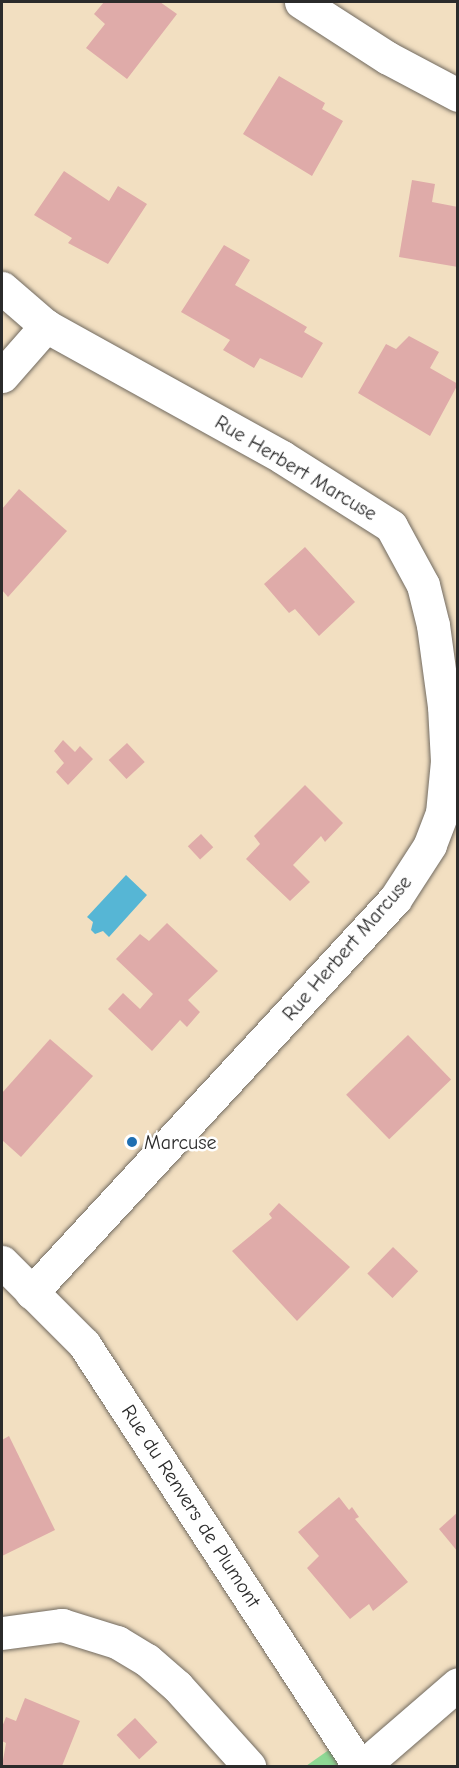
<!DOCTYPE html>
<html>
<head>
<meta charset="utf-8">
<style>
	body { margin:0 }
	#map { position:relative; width:459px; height:1768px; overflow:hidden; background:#f2dfc1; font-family:"Comic Neue",sans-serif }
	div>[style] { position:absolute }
	.green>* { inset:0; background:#8ed894 }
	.water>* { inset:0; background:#56b6d5 }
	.building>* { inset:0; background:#dfaba9; transform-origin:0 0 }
	.roads { filter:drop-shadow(0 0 2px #716a60) drop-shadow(0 0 2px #716a60) }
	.street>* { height:33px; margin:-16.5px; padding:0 16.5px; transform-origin:16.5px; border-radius:16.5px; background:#fff }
	.dots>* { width:16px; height:16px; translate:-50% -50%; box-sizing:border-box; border:3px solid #fff; border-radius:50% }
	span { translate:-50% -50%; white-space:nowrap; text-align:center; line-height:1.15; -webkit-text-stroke:5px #fff; paint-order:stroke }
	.street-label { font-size:20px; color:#2b2b2b }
	.poi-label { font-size:20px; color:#2b2b2b }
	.left { translate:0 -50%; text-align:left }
	.frame { position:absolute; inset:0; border:3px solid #2b2b2b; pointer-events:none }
</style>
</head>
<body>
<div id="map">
	<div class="green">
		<i style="clip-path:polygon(333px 1747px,343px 1766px,306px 1766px)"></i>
	</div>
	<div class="water">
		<i style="clip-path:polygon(126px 875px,147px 895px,109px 937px,103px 931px,95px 934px,91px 930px,93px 922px,87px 917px)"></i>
	</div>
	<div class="building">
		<i style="clip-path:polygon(104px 2px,160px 2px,177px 14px,127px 79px,86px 48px,105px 24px,94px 14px)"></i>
		<i style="clip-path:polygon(279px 76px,325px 103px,322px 109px,343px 121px,312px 176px,243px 134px)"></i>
		<i style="clip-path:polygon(64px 171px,109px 201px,118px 186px,147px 204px,108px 264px,68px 243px,72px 238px,34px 215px)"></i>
		<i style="clip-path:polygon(412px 180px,435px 184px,432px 202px,458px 207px,458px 267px,399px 257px)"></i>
		<i style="clip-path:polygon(224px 245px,250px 260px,235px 285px,307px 327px,304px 332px,323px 343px,302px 378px,260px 358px,254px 368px,223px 350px,230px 340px,181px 312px)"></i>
		<i style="clip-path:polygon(409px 336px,439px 352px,430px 368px,458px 384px,430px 436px,358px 393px,386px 344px,396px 349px)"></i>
		<i style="clip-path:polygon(19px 489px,67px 531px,8px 597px,2px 590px,2px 509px)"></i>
		<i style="clip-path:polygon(305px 547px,355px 602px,319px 636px,295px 609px,289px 613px,264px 584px)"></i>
		<i style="clip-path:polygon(63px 740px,75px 752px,80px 746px,93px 759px,68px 785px,56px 772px,64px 763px,54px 751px)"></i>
		<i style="left:127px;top:743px;width:26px;height:25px;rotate:47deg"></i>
		<i style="clip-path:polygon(305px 785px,343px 823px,325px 842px,321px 836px,293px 865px,310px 882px,290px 901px,246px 859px,260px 844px,254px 836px)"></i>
		<i style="left:201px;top:834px;width:18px;height:18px;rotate:47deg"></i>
		<i style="clip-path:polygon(167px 923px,218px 971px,188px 1000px,200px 1012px,187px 1027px,180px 1020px,152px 1051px,108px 1009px,123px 993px,140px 1009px,153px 994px,116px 959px,140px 934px,149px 941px)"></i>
		<i style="left:408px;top:1035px;width:62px;height:86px;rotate:46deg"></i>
		<i style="clip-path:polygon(50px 1039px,93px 1076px,21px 1157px,2px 1140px,2px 1093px)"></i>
		<i style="clip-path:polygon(279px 1203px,350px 1267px,297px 1321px,232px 1251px,272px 1218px,269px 1214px)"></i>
		<i style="left:393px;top:1247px;width:35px;height:37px;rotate:44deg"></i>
		<i style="clip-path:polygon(9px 1436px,55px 1530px,2px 1556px,2px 1440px)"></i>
		<i style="clip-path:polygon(339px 1497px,349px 1510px,352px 1507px,359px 1517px,355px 1519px,408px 1582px,373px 1611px,369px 1604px,350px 1619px,307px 1568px,319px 1556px,298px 1532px)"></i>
		<i style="clip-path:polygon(458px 1512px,458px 1552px,439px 1529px)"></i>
		<i style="clip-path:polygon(25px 1698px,80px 1721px,62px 1766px,2px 1766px,6px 1743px,2px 1741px,2px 1727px,6px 1717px,16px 1721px)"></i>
		<i style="left:135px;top:1718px;width:33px;height:25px;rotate:47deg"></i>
	</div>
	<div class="roads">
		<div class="street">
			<i style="left:301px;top:2px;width:103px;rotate:32.8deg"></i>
			<i style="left:388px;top:58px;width:79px;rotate:27.9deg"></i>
			<i style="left:2px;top:288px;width:58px;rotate:40.8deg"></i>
			<i style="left:46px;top:326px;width:270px;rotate:29deg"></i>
			<i style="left:282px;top:457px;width:129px;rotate:32.3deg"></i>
			<i style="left:391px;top:526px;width:67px;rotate:61.5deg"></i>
			<i style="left:423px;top:585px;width:41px;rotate:76deg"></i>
			<i style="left:433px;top:625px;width:82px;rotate:82.3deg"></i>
			<i style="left:444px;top:706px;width:55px;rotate:86.9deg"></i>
			<i style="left:447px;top:761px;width:52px;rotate:95.5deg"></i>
			<i style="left:442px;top:813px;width:34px;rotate:111deg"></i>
			<i style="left:430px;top:845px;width:64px;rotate:122.9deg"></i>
			<i style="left:395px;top:899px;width:536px;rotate:132.73deg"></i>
			<i style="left:2px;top:376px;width:67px;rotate:-48.7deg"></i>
			<i style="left:2px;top:1262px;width:116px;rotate:45deg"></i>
			<i style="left:84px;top:1344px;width:504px;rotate:56.91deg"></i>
			<i style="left:2px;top:1633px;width:61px;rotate:-7.6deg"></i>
			<i style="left:62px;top:1625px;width:58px;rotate:17.2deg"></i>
			<i style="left:117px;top:1642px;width:35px;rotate:31deg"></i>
			<i style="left:147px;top:1660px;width:40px;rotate:41deg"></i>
			<i style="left:177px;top:1686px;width:108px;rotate:48deg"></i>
			<i style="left:363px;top:1766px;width:125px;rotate:-40.8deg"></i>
		</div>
	</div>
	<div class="dots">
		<i style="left:132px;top:1142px;background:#1f6fb2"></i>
	</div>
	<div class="street-label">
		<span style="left:296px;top:468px;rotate:31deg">Rue Herbert Marcuse</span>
		<span style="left:347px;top:948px;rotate:-49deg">Rue Herbert Marcuse</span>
		<span style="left:191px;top:1506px;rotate:57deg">Rue du Renvers de Plumont</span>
	</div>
	<div class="poi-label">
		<span class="left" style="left:144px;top:1142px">Marcuse</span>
	</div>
	<div class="frame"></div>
</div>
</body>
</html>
